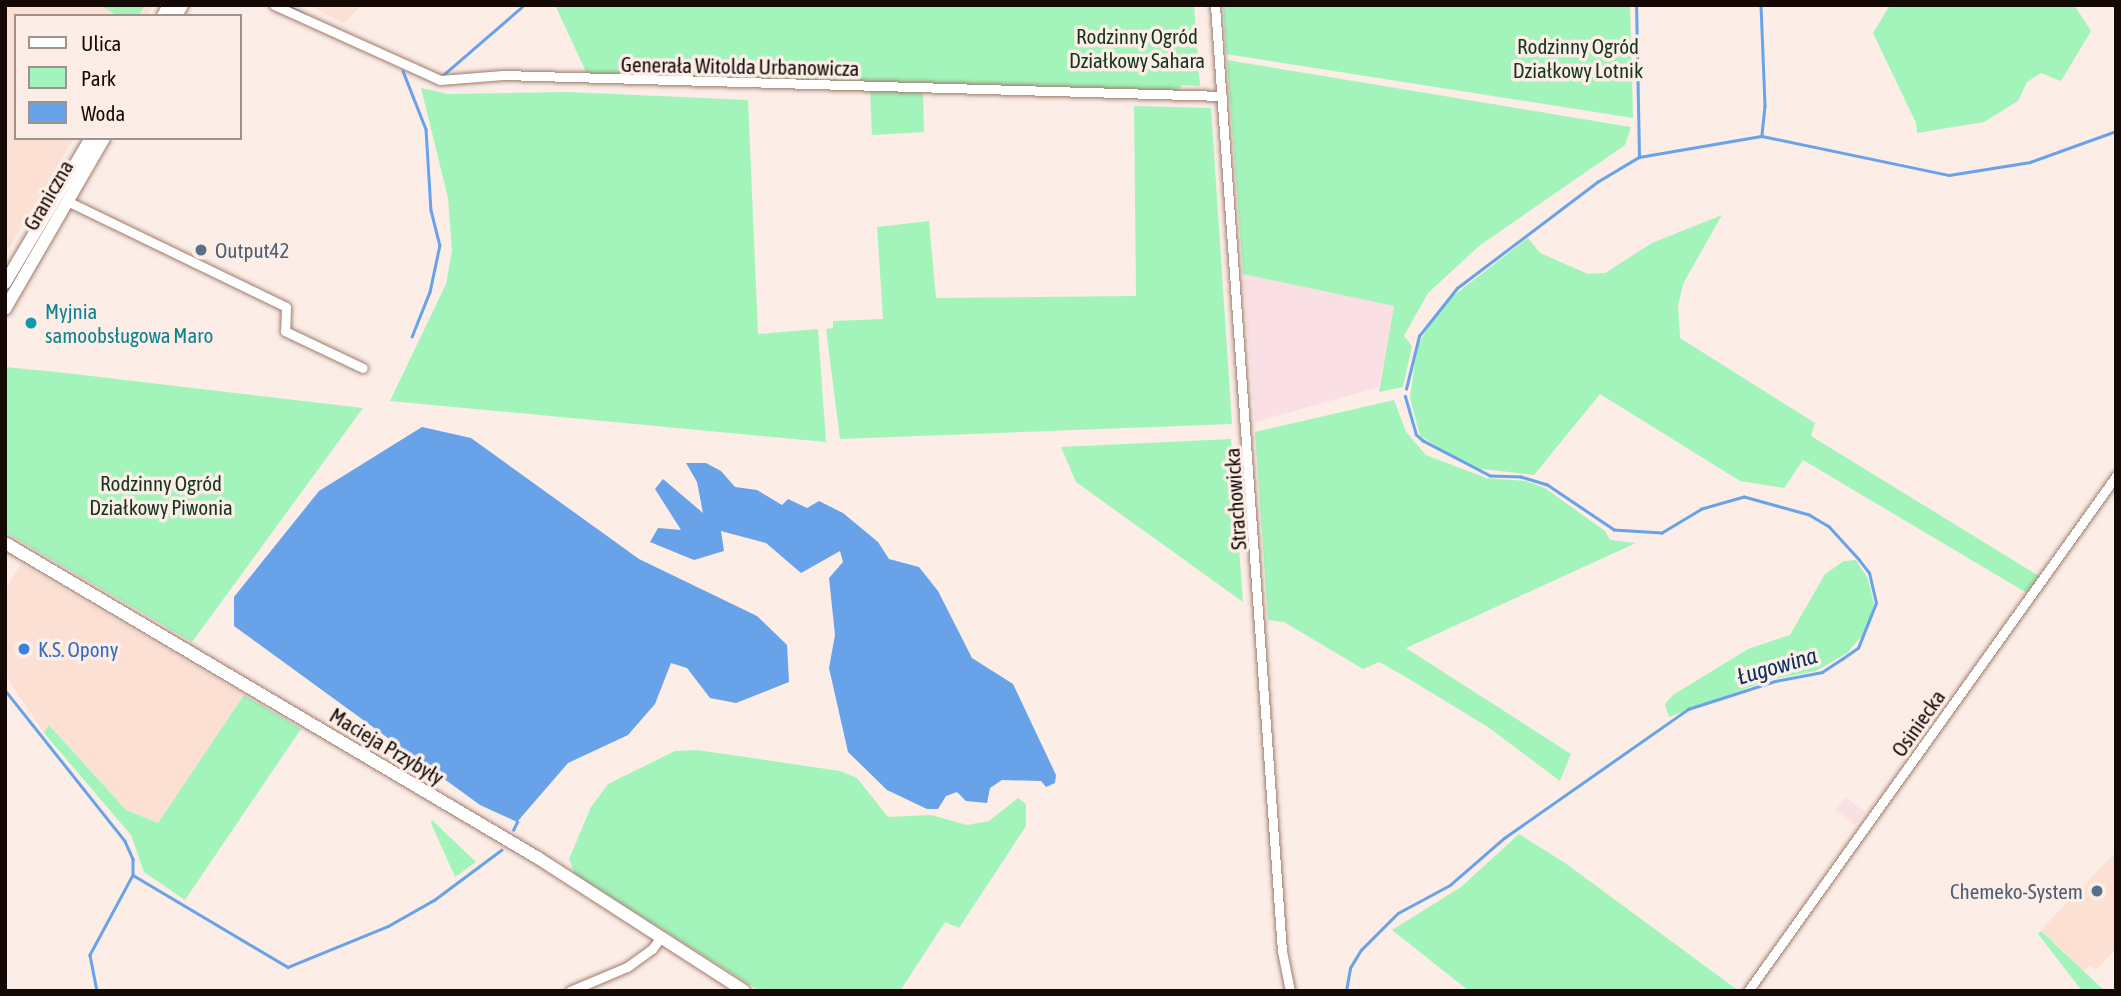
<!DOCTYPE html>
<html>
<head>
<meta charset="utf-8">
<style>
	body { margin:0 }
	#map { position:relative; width:2121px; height:996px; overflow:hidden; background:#fcede7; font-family:"Asap Condensed",sans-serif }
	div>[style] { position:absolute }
	.built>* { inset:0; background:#fbe0d3 }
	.industrial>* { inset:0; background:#fadfe4; transform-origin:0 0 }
	.green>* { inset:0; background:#a3f4bb }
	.water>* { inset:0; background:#68a2e8 }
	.stream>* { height:2.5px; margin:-1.25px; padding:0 1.25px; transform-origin:1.25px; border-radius:1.25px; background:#68a2e8 }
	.roads { filter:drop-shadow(0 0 2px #9d7c6c) drop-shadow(0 0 2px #9d7c6c) }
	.street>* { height:9px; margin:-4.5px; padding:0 4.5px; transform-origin:4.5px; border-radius:4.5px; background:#fff }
	.secondary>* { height:12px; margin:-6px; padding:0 6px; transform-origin:6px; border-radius:6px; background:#fff }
	.dots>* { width:19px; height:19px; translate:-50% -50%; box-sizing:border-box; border:4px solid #fcede7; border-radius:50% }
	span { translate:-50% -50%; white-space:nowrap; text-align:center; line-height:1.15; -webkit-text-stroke:7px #fcede7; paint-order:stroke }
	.park-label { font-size:21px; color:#12361f }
	.street-label { font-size:21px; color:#140905 }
	.service-label { font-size:21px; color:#4e5e75 }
	.left { translate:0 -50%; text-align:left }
	.right { translate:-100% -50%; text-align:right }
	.culture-label { font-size:21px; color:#0d838f }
	.shop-label { font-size:21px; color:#366cbe }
	.water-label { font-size:23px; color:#07305c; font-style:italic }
	.frame { position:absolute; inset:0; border:7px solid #140905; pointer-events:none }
	.legend { position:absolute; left:14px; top:14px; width:228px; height:126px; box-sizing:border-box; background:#fcede7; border:2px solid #9f928d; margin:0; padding:9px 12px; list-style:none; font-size:21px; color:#140905 }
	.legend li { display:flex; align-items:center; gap:14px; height:35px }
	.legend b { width:35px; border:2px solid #9f928d }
</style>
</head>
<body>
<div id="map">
	<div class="built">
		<i style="clip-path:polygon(5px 5px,153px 5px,147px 16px,16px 16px,16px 138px,74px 138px,5px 255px)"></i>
		<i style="clip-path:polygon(308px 5px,362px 5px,344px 23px)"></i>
		<i style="clip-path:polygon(21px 564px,244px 695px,158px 823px,126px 810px,50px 725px,44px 733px,5px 675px,5px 590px)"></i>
		<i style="clip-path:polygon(2116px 852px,2116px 949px,2096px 970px,2090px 965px,2084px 971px,2041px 930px)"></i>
	</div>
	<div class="industrial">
		<i style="clip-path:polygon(1243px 274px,1394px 306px,1379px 387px,1255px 422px)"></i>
		<i style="left:1845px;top:797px;width:25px;height:16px;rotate:37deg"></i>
	</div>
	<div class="green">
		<i style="clip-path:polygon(100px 5px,145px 5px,139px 16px,118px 16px)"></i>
		<i style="clip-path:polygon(555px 5px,1194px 5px,1200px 86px,1181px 85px,1180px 92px,587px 74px)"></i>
		<i style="clip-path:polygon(1223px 5px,1630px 5px,1633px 118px,1226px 54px)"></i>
		<i style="clip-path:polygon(1890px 5px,2074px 5px,2091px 31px,2061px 81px,2041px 73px,2027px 82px,2018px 101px,1984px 122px,1917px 133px,1916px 123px,1873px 33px)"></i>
		<i style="clip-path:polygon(1227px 60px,1631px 127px,1625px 145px,1479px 246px,1428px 293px,1404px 336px,1412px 346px,1403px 387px,1379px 392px,1394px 306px,1243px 274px)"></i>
		<i style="clip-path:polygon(421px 88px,448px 94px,569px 92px,748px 100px,758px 334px,818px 329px,826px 442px,390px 401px,446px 284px,452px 251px,448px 198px)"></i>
		<i style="clip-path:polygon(870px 90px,923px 93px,924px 132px,872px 135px)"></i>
		<i style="clip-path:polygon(1134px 106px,1211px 108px,1232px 424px,840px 439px,826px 329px,833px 328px,833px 321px,883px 319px,877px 227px,929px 221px,936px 298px,1136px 296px)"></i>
		<i style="clip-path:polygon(1722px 215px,1684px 282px,1678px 304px,1680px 338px,1815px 423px,1811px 436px,2039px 576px,2027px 593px,1803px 460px,1784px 488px,1740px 481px,1600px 394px,1534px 475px,1474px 468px,1420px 436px,1410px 398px,1417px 347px,1434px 316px,1453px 296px,1528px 238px,1540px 253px,1588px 274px,1605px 273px,1652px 243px)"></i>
		<i style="clip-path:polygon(5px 367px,66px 373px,363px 408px,192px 642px,5px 532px)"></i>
		<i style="clip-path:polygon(1394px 400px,1406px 432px,1426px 455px,1486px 478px,1526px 481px,1545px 488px,1605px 531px,1610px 540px,1636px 543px,1406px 648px,1571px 754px,1560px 781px,1488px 727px,1404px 676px,1379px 662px,1363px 669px,1284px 622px,1268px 620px,1255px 432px)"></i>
		<i style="clip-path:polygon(1231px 439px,1243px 602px,1076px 482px,1061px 447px)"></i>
		<i style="clip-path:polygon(1856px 560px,1868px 579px,1874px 604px,1866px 631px,1847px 653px,1816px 671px,1769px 680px,1669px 717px,1665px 704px,1673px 695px,1748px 649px,1790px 635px,1825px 574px,1844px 561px)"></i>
		<i style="clip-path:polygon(244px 695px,301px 729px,185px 900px,144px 872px,131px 835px,44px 733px,49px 725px,126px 810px,158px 823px)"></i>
		<i style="clip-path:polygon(697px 750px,840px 771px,857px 778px,888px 817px,931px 815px,967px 825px,989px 821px,1018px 798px,1026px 804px,1026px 826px,959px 928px,945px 922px,900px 991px,760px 991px,575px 874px,569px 859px,591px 807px,608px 784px,675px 751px)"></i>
		<i style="clip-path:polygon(432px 820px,476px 862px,455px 877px,431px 823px)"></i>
		<i style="clip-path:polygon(1519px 834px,1565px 863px,1739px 991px,1469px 991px,1392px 930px,1461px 887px)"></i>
		<i style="clip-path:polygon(2041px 931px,2091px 978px,2105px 991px,2082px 991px,2038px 934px)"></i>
	</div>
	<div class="water">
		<i style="clip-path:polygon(422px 427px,471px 438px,639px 559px,757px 616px,787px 645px,789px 682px,736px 703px,710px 698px,687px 668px,671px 663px,655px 704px,628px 735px,568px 763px,517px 822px,480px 805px,234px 626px,234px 597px,319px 491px)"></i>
		<i style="clip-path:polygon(686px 463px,706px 463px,721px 471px,735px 487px,757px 490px,782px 505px,788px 499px,807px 508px,819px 501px,843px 513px,878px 542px,889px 559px,919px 567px,938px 591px,972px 658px,1013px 684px,1056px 775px,1055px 783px,1046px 787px,1041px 781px,1002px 780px,990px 788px,987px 803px,966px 801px,957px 792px,946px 796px,938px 809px,927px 809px,887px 790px,848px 752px,829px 668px,835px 635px,829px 578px,843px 562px,840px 551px,801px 573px,766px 543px,721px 531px,724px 551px,694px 560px,650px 542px,658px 528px,681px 530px,655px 489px,663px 479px,703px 513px,697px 482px)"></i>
	</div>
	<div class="stream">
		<i style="left:287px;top:5px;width:21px;rotate:28deg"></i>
		<i style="left:1761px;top:5px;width:101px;rotate:87.7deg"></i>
		<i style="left:1765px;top:106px;width:30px;rotate:96deg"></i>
		<i style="left:2114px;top:5px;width:4px;rotate:63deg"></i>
		<i style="left:403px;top:71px;width:62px;rotate:68.4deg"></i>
		<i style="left:426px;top:129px;width:81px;rotate:86.5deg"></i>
		<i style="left:431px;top:210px;width:36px;rotate:76deg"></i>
		<i style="left:440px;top:245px;width:48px;rotate:102deg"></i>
		<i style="left:430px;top:292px;width:48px;rotate:111.8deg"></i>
		<i style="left:442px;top:76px;width:108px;rotate:-40.9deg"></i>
		<i style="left:1639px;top:157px;width:125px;rotate:-9.7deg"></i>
		<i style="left:1762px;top:136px;width:191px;rotate:11.8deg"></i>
		<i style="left:1949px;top:175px;width:82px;rotate:-9.1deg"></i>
		<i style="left:2030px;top:162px;width:91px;rotate:-19.8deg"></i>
		<i style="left:1406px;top:389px;width:55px;rotate:-76.2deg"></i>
		<i style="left:1419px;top:336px;width:61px;rotate:-51.6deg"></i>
		<i style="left:1457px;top:288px;width:176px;rotate:-37.1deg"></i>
		<i style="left:1597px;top:182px;width:49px;rotate:-30.8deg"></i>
		<i style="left:1639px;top:157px;width:152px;rotate:-91.1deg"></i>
		<i style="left:5px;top:690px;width:193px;rotate:51.5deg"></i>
		<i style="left:125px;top:841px;width:20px;rotate:66deg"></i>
		<i style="left:133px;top:859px;width:16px;rotate:90deg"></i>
		<i style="left:133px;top:875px;width:91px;rotate:118.3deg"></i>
		<i style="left:90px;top:955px;width:37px;rotate:79deg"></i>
		<i style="left:513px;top:830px;width:9px;rotate:-63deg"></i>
		<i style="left:133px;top:875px;width:180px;rotate:30.7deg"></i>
		<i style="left:288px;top:967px;width:108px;rotate:-22.3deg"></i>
		<i style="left:388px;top:926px;width:53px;rotate:-29.5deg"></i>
		<i style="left:434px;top:900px;width:84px;rotate:-36.7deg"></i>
		<i style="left:1346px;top:991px;width:23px;rotate:-80deg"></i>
		<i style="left:1350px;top:968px;width:21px;rotate:-59deg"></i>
		<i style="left:1361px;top:950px;width:52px;rotate:-45deg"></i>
		<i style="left:1398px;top:913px;width:59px;rotate:-28.3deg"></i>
		<i style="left:1450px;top:885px;width:72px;rotate:-41deg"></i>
		<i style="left:1504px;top:838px;width:225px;rotate:-35deg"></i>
		<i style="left:1688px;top:709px;width:91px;rotate:-17.8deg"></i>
		<i style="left:1775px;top:681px;width:48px;rotate:-10.8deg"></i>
		<i style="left:1822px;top:672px;width:24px;rotate:-33deg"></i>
		<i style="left:1842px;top:659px;width:19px;rotate:-35deg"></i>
		<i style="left:1858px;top:648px;width:48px;rotate:-68.2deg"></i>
		<i style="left:1876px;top:603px;width:31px;rotate:-103deg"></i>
		<i style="left:1869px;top:573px;width:16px;rotate:-128deg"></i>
		<i style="left:1859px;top:560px;width:45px;rotate:-132.3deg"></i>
		<i style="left:1829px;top:527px;width:23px;rotate:-149deg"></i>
		<i style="left:1809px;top:515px;width:67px;rotate:-164.5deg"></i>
		<i style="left:1744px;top:497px;width:44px;rotate:164.1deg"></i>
		<i style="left:1702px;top:509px;width:47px;rotate:149deg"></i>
		<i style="left:1662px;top:533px;width:48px;rotate:-176.4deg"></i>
		<i style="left:1614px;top:530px;width:81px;rotate:-146.1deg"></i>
		<i style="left:1547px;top:485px;width:27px;rotate:-163deg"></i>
		<i style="left:1521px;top:477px;width:31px;rotate:-178deg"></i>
		<i style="left:1490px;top:476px;width:76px;rotate:-152.4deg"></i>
		<i style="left:1423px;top:441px;width:9px;rotate:-139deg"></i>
		<i style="left:1416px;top:435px;width:40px;rotate:-106deg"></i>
	</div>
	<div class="roads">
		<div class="street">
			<i style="left:274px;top:5px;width:182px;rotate:24.3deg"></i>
			<i style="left:440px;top:80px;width:63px;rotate:-4.5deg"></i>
			<i style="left:503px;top:75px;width:719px;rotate:1.67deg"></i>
			<i style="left:1215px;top:5px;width:948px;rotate:85.95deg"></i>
			<i style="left:1282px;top:951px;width:41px;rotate:78.7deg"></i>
			<i style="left:67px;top:201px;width:243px;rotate:25.8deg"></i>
			<i style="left:286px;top:307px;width:24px;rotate:92deg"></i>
			<i style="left:285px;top:331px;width:86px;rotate:25.4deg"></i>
			<i style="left:570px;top:991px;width:62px;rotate:-22.8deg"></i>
			<i style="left:627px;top:967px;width:31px;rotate:-36deg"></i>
			<i style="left:652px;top:949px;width:15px;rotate:-53deg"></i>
			<i style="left:1748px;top:991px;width:633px;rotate:-54.45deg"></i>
		</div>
		<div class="secondary">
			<i style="left:163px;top:16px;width:13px;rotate:-61deg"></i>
			<i style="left:176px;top:16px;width:13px;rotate:-61deg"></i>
			<i style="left:5px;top:283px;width:169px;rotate:-59.3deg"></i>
			<i style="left:5px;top:309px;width:198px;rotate:-59.9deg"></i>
			<i style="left:5px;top:543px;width:619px;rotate:30.58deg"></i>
			<i style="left:538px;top:858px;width:245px;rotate:32.8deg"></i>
		</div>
	</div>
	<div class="dots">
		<i style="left:201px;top:250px;background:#5c6f8a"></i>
		<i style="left:31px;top:323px;background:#0f9aa8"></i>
		<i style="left:24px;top:649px;background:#3f7fe0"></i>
		<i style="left:2097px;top:891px;background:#5c6f8a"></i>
	</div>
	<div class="park-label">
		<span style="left:1137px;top:48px">Rodzinny Ogród<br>Działkowy Sahara</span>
		<span style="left:1578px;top:58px">Rodzinny Ogród<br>Działkowy Lotnik</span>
		<span style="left:161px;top:495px">Rodzinny Ogród<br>Działkowy Piwonia</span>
	</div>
	<div class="street-label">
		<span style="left:740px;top:66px;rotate:1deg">Generała Witolda Urbanowicza</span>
		<span style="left:48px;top:195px;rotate:-60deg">Graniczna</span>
		<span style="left:1235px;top:499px;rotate:-94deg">Strachowicka</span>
		<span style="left:1918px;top:723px;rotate:-55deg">Osiniecka</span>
		<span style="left:387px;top:746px;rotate:31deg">Macieja Przybyły</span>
	</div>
	<div class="service-label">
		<span class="left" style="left:215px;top:250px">Output42</span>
		<span class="right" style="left:2083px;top:891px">Chemeko-System</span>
	</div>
	<div class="culture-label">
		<span class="left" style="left:45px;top:323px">Myjnia<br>samoobsługowa Maro</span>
	</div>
	<div class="shop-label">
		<span class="left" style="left:38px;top:649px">K.S. Opony</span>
	</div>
	<div class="water-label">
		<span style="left:1777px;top:666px;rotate:-16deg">Ługowina</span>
	</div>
	<div class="frame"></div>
	<ul class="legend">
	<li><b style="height:9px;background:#fff"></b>Ulica</li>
	<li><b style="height:19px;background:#a3f4bb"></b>Park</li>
	<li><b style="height:19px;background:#68a2e8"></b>Woda</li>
	</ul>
</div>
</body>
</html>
